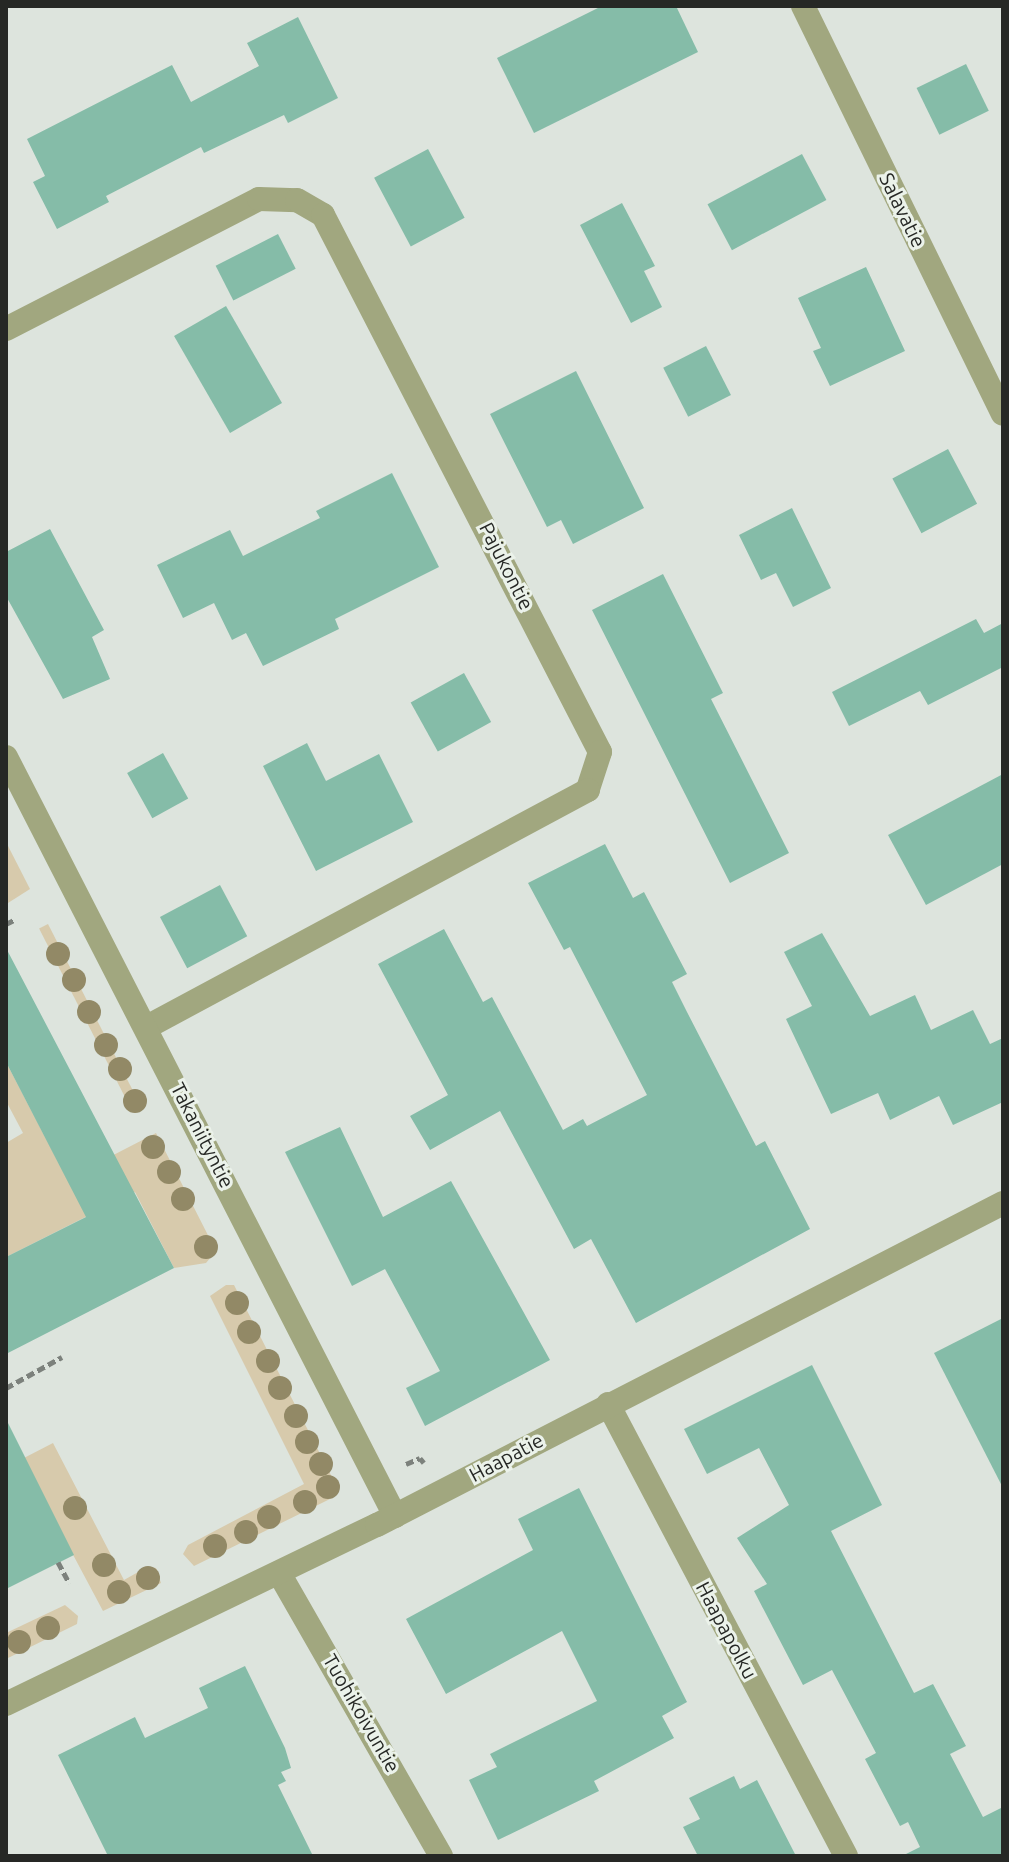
<!DOCTYPE html>
<html>
<head>
<meta charset="utf-8">
<style>
	body { margin:0 }
	#map { position:relative; width:1009px; height:1862px; overflow:hidden; background:#dde4dd; font-family:Ubuntu,sans-serif }
	div>[style] { position:absolute }
	.green>* { inset:0; background:#d7caac; transform-origin:0 0 }
	.building>* { inset:0; background:#85bca8; transform-origin:0 0 }
	.path>* { height:5px; margin-top:-2.5px; transform-origin:0; background:repeating-linear-gradient(90deg,#7c817c 0 8px,transparent 0 12px) }
	.minor>* { height:24px; margin:-12px; padding:0 12px; transform-origin:12px; border-radius:12px; background:#a1a77f }
	.trees>* { width:24px; height:24px; margin:-12px; border-radius:50%; background:#928966 }
	span { translate:-50% -50%; white-space:nowrap; text-align:center; line-height:1.15; -webkit-text-stroke:6px #ebf2ea; paint-order:stroke }
	.street-label { font-size:20px; color:#262825 }
	.frame { position:absolute; inset:0; border:8px solid #262825; pointer-events:none }
</style>
</head>
<body>
<div id="map">
	<div class="green">
		<i style="clip-path:polygon(6px 842px,30px 889px,8px 903px,6px 900px)"></i>
		<i style="left:48px;top:924px;width:204px;height:10px;rotate:63deg"></i>
		<i style="clip-path:polygon(6px 1062px,67px 1179px,156px 1133px,216px 1251px,206px 1263px,174px 1268px,135px 1192px,6px 1257px,6px 1143px,23px 1133px,6px 1101px)"></i>
		<i style="clip-path:polygon(226px 1285px,234px 1285px,336px 1485px,332px 1498px,194px 1566px,183px 1554px,188px 1545px,304px 1484px,210px 1296px)"></i>
		<i style="clip-path:polygon(53px 1443px,124px 1580px,147px 1567px,156px 1568px,161px 1583px,103px 1611px,22px 1459px)"></i>
		<i style="clip-path:polygon(65px 1605px,78px 1616px,77px 1624px,6px 1659px,6px 1633px)"></i>
	</div>
	<div class="building">
		<i style="clip-path:polygon(602px 6px,676px 6px,698px 52px,534px 133px,497px 58px)"></i>
		<i style="clip-path:polygon(298px 17px,338px 98px,288px 123px,284px 115px,204px 153px,201px 147px,106px 196px,109px 202px,57px 229px,33px 182px,45px 176px,27px 139px,172px 65px,191px 102px,259px 66px,247px 43px)"></i>
		<i style="left:966px;top:64px;width:52px;height:55px;rotate:64deg"></i>
		<i style="left:428px;top:149px;width:78px;height:61px;rotate:62deg"></i>
		<i style="left:802px;top:154px;width:52px;height:107px;rotate:62deg"></i>
		<i style="clip-path:polygon(622px 203px,655px 266px,644px 271px,662px 307px,631px 323px,580px 225px)"></i>
		<i style="left:278px;top:234px;width:39px;height:70px;rotate:63deg"></i>
		<i style="clip-path:polygon(866px 267px,905px 351px,830px 386px,813px 351px,821px 348px,798px 298px)"></i>
		<i style="left:226px;top:306px;width:112px;height:60px;rotate:60deg"></i>
		<i style="left:706px;top:346px;width:55px;height:48px;rotate:63deg"></i>
		<i style="clip-path:polygon(576px 371px,644px 508px,573px 544px,561px 520px,547px 527px,490px 414px)"></i>
		<i style="left:948px;top:449px;width:62px;height:63px;rotate:62deg"></i>
		<i style="clip-path:polygon(392px 473px,439px 567px,335px 619px,339px 629px,263px 666px,246px 633px,232px 640px,214px 603px,183px 618px,157px 565px,230px 530px,243px 556px,320px 518px,316px 511px)"></i>
		<i style="clip-path:polygon(792px 508px,831px 588px,793px 607px,776px 573px,761px 580px,739px 535px)"></i>
		<i style="clip-path:polygon(50px 529px,104px 630px,92px 637px,110px 679px,63px 699px,6px 596px,6px 552px)"></i>
		<i style="clip-path:polygon(663px 574px,723px 693px,711px 699px,789px 853px,730px 883px,592px 610px)"></i>
		<i style="clip-path:polygon(976px 619px,984px 633px,1003px 623px,1003px 667px,928px 705px,920px 691px,849px 726px,832px 692px)"></i>
		<i style="left:464px;top:673px;width:56px;height:61px;rotate:61deg"></i>
		<i style="clip-path:polygon(307px 743px,326px 781px,379px 754px,413px 822px,316px 871px,263px 766px)"></i>
		<i style="left:163px;top:753px;width:52px;height:41px;rotate:61deg"></i>
		<i style="clip-path:polygon(1003px 774px,1003px 864px,926px 905px,888px 835px)"></i>
		<i style="clip-path:polygon(605px 844px,633px 898px,644px 892px,687px 974px,672px 982px,687px 1012px,756px 1146px,765px 1141px,810px 1229px,636px 1323px,591px 1239px,574px 1249px,500px 1111px,430px 1150px,410px 1116px,448px 1095px,378px 964px,444px 929px,483px 1002px,492px 997px,563px 1130px,583px 1119px,587px 1126px,647px 1095px,570px 947px,564px 950px,528px 883px)"></i>
		<i style="left:220px;top:885px;width:58px;height:68px;rotate:62deg"></i>
		<i style="clip-path:polygon(822px 933px,870px 1016px,915px 995px,931px 1030px,973px 1010px,990px 1044px,1003px 1038px,1003px 1102px,953px 1125px,939px 1096px,890px 1120px,878px 1093px,831px 1114px,786px 1019px,812px 1006px,784px 952px)"></i>
		<i style="clip-path:polygon(6px 948px,174px 1268px,6px 1354px,6px 1257px,86px 1217px,6px 1062px)"></i>
		<i style="clip-path:polygon(340px 1127px,383px 1217px,451px 1181px,550px 1360px,425px 1426px,406px 1388px,440px 1371px,385px 1269px,352px 1286px,285px 1152px)"></i>
		<i style="clip-path:polygon(1003px 1318px,1003px 1488px,934px 1353px)"></i>
		<i style="clip-path:polygon(812px 1365px,882px 1505px,831px 1531px,914px 1693px,933px 1684px,966px 1746px,950px 1754px,983px 1817px,1003px 1807px,1003px 1856px,902px 1856px,920px 1847px,908px 1822px,900px 1826px,865px 1759px,876px 1753px,832px 1670px,803px 1685px,754px 1591px,767px 1584px,737px 1538px,789px 1505px,759px 1448px,707px 1474px,684px 1429px)"></i>
		<i style="clip-path:polygon(6px 1419px,74px 1555px,6px 1589px)"></i>
		<i style="clip-path:polygon(579px 1488px,687px 1702px,662px 1716px,674px 1738px,594px 1781px,599px 1791px,498px 1840px,469px 1780px,497px 1767px,490px 1754px,597px 1701px,562px 1631px,446px 1694px,406px 1619px,533px 1550px,518px 1519px)"></i>
		<i style="clip-path:polygon(245px 1666px,285px 1748px,291px 1768px,281px 1772px,286px 1781px,278px 1785px,313px 1856px,108px 1856px,58px 1755px,135px 1717px,145px 1738px,208px 1708px,199px 1688px)"></i>
		<i style="clip-path:polygon(734px 1776px,740px 1789px,757px 1780px,796px 1856px,698px 1856px,683px 1827px,700px 1819px,689px 1798px)"></i>
	</div>
	<div class="path">
		<i style="left:6px;top:924px;width:9px;rotate:-27deg"></i>
		<i style="left:6px;top:1388px;width:64px;rotate:-29deg"></i>
		<i style="left:406px;top:1464px;width:15px;rotate:-23deg"></i>
		<i style="left:420px;top:1458px;width:6px;rotate:51deg"></i>
		<i style="left:58px;top:1562px;width:24px;rotate:62deg"></i>
	</div>
	<div class="minor">
		<i style="left:803px;top:6px;width:454px;rotate:63.9deg"></i>
		<i style="left:6px;top:329px;width:284px;rotate:-27.2deg"></i>
		<i style="left:259px;top:199px;width:38px;rotate:2deg"></i>
		<i style="left:297px;top:200px;width:30px;rotate:30deg"></i>
		<i style="left:323px;top:215px;width:604px;rotate:62.71deg"></i>
		<i style="left:600px;top:752px;width:40px;rotate:108deg"></i>
		<i style="left:588px;top:790px;width:501px;rotate:151.75deg"></i>
		<i style="left:6px;top:757px;width:853px;rotate:62.86deg"></i>
		<i style="left:608px;top:1404px;width:511px;rotate:62.23deg"></i>
		<i style="left:279px;top:1573px;width:326px;rotate:60.2deg"></i>
		<i style="left:6px;top:1704px;width:412px;rotate:-25.8deg"></i>
		<i style="left:377px;top:1525px;width:704px;rotate:-27.22deg"></i>
	</div>
	<div class="trees">
		<i style="left:58px;top:954px"></i>
		<i style="left:74px;top:980px"></i>
		<i style="left:89px;top:1012px"></i>
		<i style="left:106px;top:1045px"></i>
		<i style="left:120px;top:1069px"></i>
		<i style="left:135px;top:1101px"></i>
		<i style="left:153px;top:1147px"></i>
		<i style="left:169px;top:1172px"></i>
		<i style="left:183px;top:1199px"></i>
		<i style="left:206px;top:1247px"></i>
		<i style="left:237px;top:1303px"></i>
		<i style="left:249px;top:1332px"></i>
		<i style="left:268px;top:1361px"></i>
		<i style="left:280px;top:1388px"></i>
		<i style="left:296px;top:1416px"></i>
		<i style="left:307px;top:1442px"></i>
		<i style="left:321px;top:1464px"></i>
		<i style="left:328px;top:1487px"></i>
		<i style="left:305px;top:1502px"></i>
		<i style="left:75px;top:1508px"></i>
		<i style="left:269px;top:1517px"></i>
		<i style="left:246px;top:1532px"></i>
		<i style="left:215px;top:1546px"></i>
		<i style="left:104px;top:1565px"></i>
		<i style="left:148px;top:1578px"></i>
		<i style="left:119px;top:1592px"></i>
		<i style="left:48px;top:1628px"></i>
		<i style="left:19px;top:1642px"></i>
	</div>
	<div class="street-label">
		<span style="left:903px;top:210px;rotate:64deg">Salavatie</span>
		<span style="left:507px;top:566px;rotate:63deg">Pajukontie</span>
		<span style="left:203px;top:1135px;rotate:63deg">Takaniityntie</span>
		<span style="left:506px;top:1457px;rotate:-28deg">Haapatie</span>
		<span style="left:727px;top:1630px;rotate:62deg">Haapapolku</span>
		<span style="left:362px;top:1713px;rotate:60deg">Tuohikoivuntie</span>
	</div>
	<div class="frame"></div>
</div>
</body>
</html>
